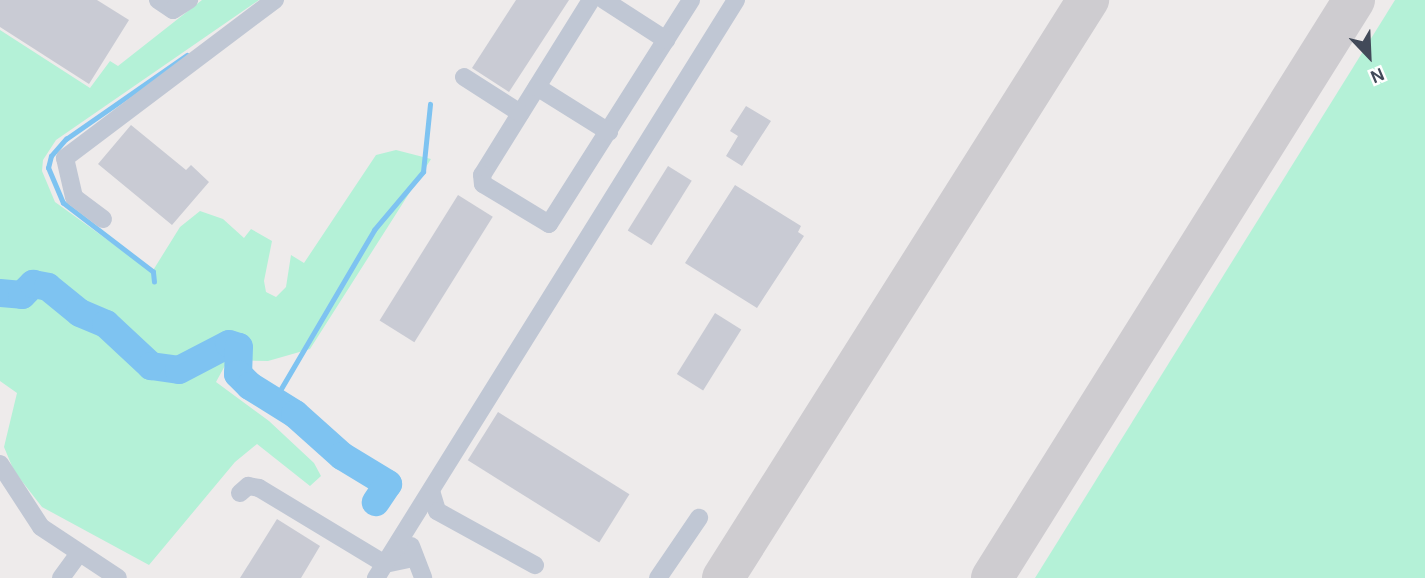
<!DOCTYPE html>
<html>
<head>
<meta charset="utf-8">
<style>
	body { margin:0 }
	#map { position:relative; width:1425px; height:578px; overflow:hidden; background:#eeebeb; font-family:Karla,sans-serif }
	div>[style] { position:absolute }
	.green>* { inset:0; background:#b4f1d7 }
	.stream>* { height:4.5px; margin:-2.25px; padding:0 2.25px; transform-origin:2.25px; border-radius:2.25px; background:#7ec3f1 }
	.river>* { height:28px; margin:-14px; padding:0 14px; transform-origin:14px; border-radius:14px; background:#7ec3f1 }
	.taxiway>* { height:42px; margin:-21px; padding:0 21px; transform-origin:21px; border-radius:21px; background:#ceccd0 }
	.building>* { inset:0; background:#c9cbd4; transform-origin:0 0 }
	.minor>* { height:18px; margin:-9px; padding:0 9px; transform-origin:9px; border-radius:9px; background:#c0c7d4 }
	span { translate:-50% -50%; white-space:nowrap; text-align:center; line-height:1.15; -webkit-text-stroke:6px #fff; paint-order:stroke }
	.north { position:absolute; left:1334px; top:21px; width:70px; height:70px; -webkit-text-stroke:5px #fff; paint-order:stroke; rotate:157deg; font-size:19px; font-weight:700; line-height:28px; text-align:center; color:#424a59 }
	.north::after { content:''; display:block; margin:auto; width:24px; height:32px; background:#424a59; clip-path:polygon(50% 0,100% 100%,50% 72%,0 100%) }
</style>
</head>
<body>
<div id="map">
	<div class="green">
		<i style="clip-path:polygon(202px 0,259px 0,56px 140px,43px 160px,42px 171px,55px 202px,152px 272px,180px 227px,200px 211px,223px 219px,244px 238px,251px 229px,272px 241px,264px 281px,266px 292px,276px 297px,286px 287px,291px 255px,304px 263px,376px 155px,396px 150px,431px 159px,310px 349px,268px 361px,228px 360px,216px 382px,269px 421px,314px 463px,321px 476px,310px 486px,257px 444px,235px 462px,149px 565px,42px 507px,14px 471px,4px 447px,17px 393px,0 381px,0 30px,90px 88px,110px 61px,118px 66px)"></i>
		<i style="clip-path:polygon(1395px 0,1425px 0,1425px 578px,1035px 578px)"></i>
	</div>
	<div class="stream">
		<i style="left:154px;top:282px;width:10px;rotate:-96deg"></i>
		<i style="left:153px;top:272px;width:113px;rotate:-142.5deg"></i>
		<i style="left:63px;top:203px;width:38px;rotate:-113deg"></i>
		<i style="left:48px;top:168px;width:12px;rotate:-76deg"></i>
		<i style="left:51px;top:156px;width:23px;rotate:-49deg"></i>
		<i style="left:66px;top:139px;width:147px;rotate:-34.8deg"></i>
		<i style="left:275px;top:399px;width:196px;rotate:-59.6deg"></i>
		<i style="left:374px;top:230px;width:76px;rotate:-49.8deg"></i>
		<i style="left:423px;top:172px;width:68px;rotate:-84.1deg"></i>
	</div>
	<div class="river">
		<i style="left:0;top:293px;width:22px;rotate:5deg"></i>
		<i style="left:22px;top:295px;width:16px;rotate:-45deg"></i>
		<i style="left:33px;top:284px;width:15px;rotate:11deg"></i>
		<i style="left:48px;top:287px;width:41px;rotate:39.1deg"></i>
		<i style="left:80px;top:313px;width:28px;rotate:23deg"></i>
		<i style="left:106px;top:324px;width:62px;rotate:43deg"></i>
		<i style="left:151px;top:366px;width:28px;rotate:8deg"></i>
		<i style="left:179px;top:370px;width:56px;rotate:-27.5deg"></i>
		<i style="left:229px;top:344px;width:10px;rotate:17deg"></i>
		<i style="left:239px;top:347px;width:27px;rotate:92deg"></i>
		<i style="left:238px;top:374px;width:17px;rotate:45deg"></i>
		<i style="left:250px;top:386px;width:53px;rotate:31.9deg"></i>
		<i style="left:295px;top:414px;width:63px;rotate:41.8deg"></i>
		<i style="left:342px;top:456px;width:54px;rotate:31.3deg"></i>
		<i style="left:388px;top:484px;width:22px;rotate:124deg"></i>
	</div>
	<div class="taxiway">
		<i style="left:723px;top:578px;width:684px;rotate:-57.73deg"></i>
		<i style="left:992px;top:578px;width:682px;rotate:-57.94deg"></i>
	</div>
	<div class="building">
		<i style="clip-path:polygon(0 0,97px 0,129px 20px,89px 84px,0 27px)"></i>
		<i style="clip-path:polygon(516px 0,569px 0,509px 92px,472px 68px)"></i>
		<i style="clip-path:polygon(746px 106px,771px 121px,742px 166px,726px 156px,738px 136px,730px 131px)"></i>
		<i style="clip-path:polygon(131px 125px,186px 170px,191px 165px,209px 182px,172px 225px,98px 164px)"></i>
		<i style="left:668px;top:166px;width:28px;height:76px;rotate:32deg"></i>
		<i style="clip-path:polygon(735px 185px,801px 226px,798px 232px,804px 236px,757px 308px,685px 263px)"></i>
		<i style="left:458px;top:195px;width:41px;height:148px;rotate:32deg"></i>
		<i style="left:715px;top:313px;width:31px;height:72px;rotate:32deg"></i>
		<i style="left:498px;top:412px;width:155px;height:57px;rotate:32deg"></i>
		<i style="clip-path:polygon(277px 519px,320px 546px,301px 578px,240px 578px)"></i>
	</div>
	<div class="minor">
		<i style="left:158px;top:0;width:18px;rotate:34deg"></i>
		<i style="left:173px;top:10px;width:19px;rotate:-32deg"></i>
		<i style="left:591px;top:0;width:206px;rotate:121.9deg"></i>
		<i style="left:482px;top:175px;width:9px;rotate:84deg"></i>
		<i style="left:483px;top:184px;width:77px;rotate:31.2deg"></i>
		<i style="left:549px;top:224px;width:265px;rotate:-57.6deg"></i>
		<i style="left:604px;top:0;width:74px;rotate:32.8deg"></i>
		<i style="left:464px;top:77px;width:67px;rotate:32.7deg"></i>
		<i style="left:537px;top:87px;width:85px;rotate:32deg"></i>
		<i style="left:103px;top:219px;width:36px;rotate:-143deg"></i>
		<i style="left:74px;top:197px;width:40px;rotate:-103deg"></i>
		<i style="left:65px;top:158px;width:263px;rotate:-37deg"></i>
		<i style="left:0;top:464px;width:75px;rotate:56.9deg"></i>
		<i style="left:41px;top:527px;width:92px;rotate:33.5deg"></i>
		<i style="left:431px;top:491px;width:21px;rotate:73deg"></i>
		<i style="left:437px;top:511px;width:112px;rotate:28.9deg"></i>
		<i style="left:240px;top:493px;width:11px;rotate:-41deg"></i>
		<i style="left:248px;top:486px;width:11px;rotate:10deg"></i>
		<i style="left:259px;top:488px;width:147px;rotate:31.1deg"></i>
		<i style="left:385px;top:564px;width:29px;rotate:-12deg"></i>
		<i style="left:411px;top:546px;width:34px;rotate:69deg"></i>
		<i style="left:61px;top:578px;width:31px;rotate:-54deg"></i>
		<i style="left:376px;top:578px;width:681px;rotate:-58.08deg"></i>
		<i style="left:658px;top:578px;width:73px;rotate:-55.7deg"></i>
	</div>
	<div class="north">N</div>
</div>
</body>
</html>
